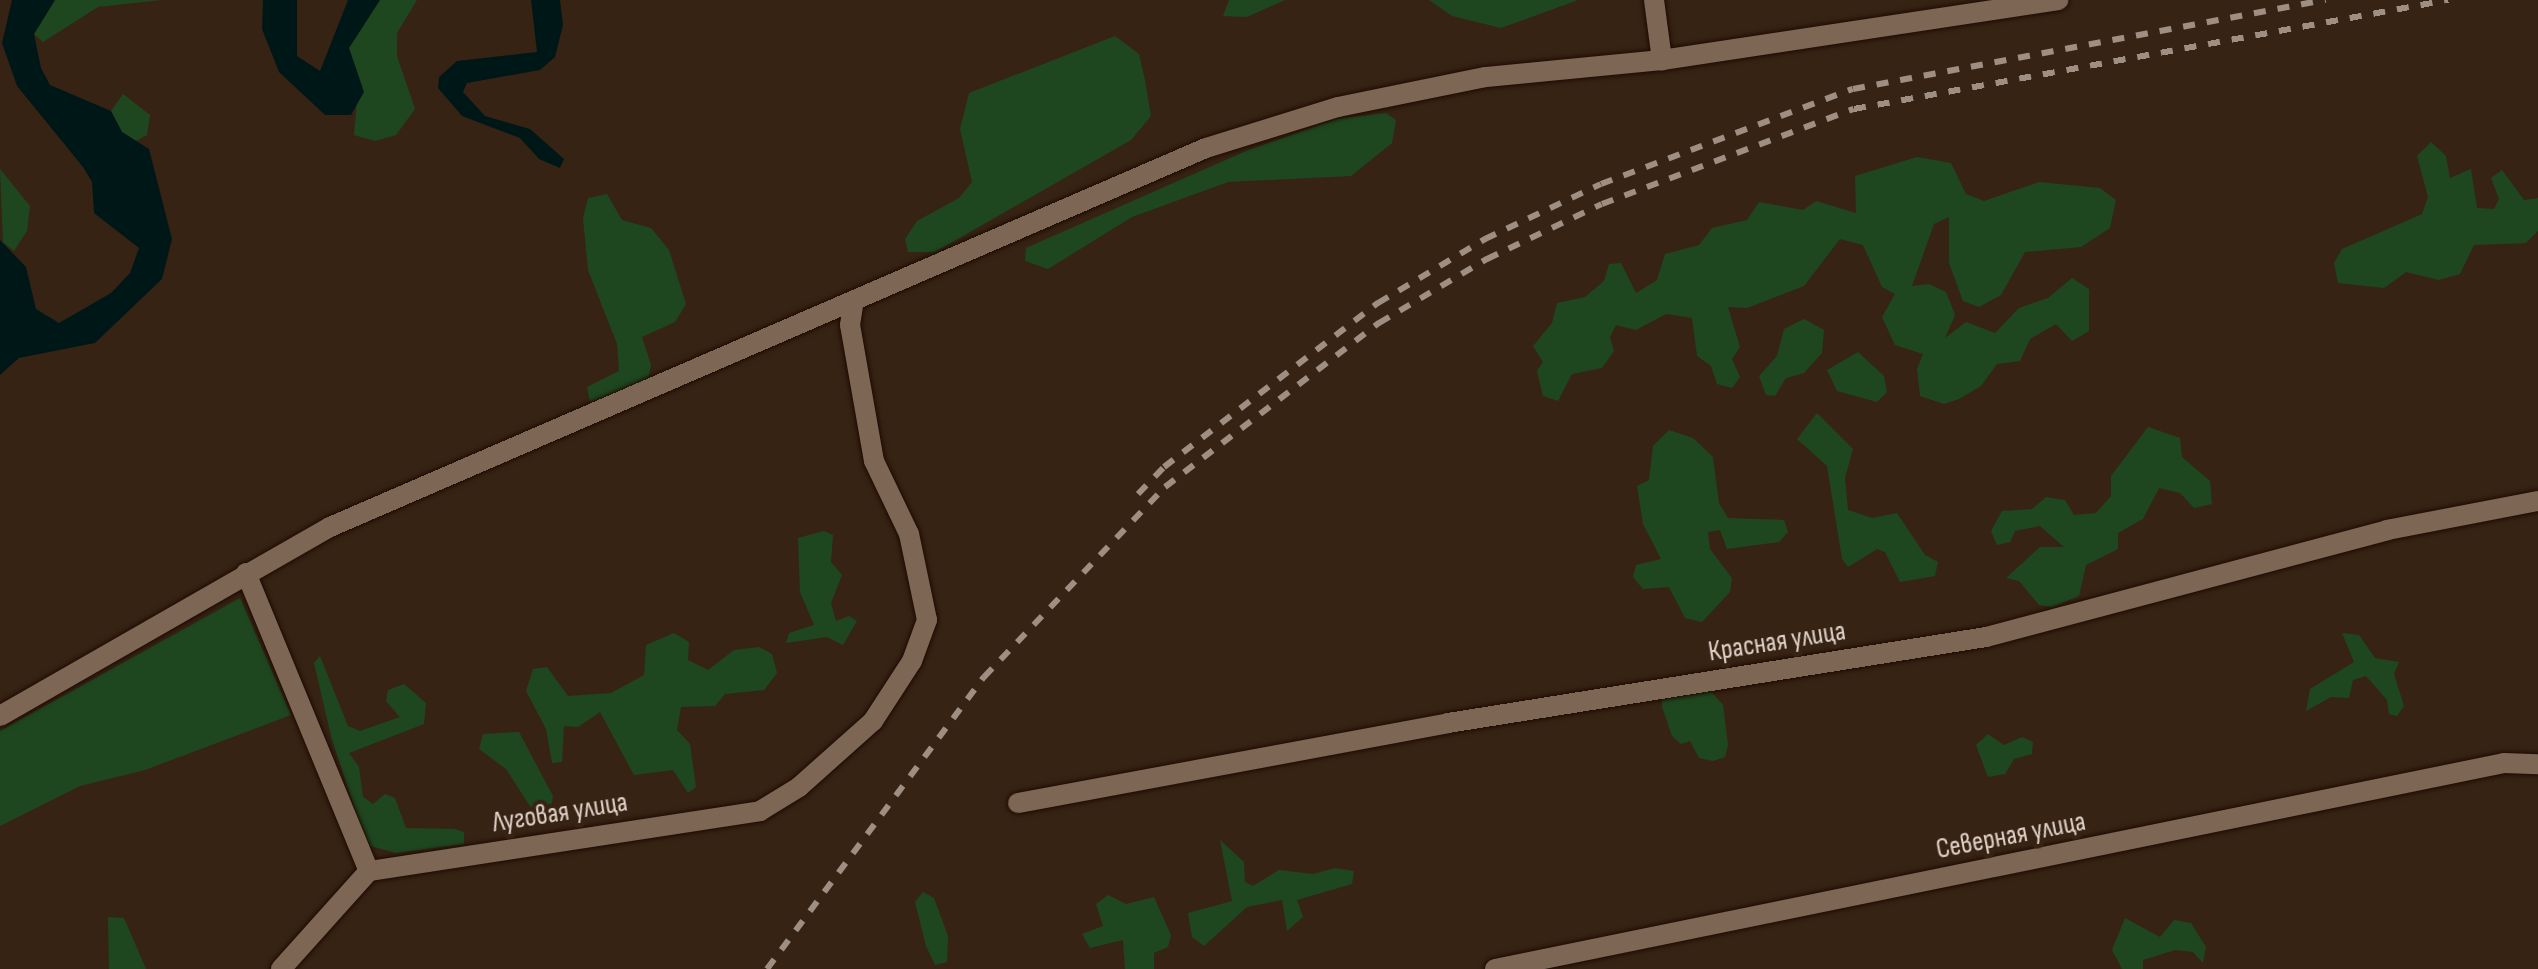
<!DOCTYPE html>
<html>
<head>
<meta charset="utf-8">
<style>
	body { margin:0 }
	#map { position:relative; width:2538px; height:969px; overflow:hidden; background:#372314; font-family:"Sofia Sans Condensed",sans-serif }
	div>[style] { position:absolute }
	.green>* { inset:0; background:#1e4720 }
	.water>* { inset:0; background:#001718 }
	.roads { filter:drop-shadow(0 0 2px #1d0b01) drop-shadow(0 0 2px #1d0b01) }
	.street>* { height:20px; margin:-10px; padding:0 10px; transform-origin:10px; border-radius:10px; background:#7e6655 }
	.rail>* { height:6px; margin-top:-3px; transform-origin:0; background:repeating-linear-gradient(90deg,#9f8f83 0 12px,transparent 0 24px) }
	span { translate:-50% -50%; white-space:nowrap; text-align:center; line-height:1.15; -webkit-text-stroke:9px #372314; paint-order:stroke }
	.street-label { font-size:28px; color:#e0d2c9 }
</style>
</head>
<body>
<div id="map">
	<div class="green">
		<i style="clip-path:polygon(55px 0,161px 0,98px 7px,43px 42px,34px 34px)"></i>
		<i style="clip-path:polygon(380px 0,417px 0,397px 33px,397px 56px,415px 109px,396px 135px,375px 141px,354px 135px,359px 78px,349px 48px)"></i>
		<i style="clip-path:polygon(1229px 0,1285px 0,1247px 17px,1223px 16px)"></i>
		<i style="clip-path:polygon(1429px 0,1578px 0,1501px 28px,1452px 16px)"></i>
		<i style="clip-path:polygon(1115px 36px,1139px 54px,1145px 80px,1151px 116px,1131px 140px,935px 252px,908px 252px,905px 239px,917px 221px,959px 198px,972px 182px,960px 129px,969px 93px)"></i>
		<i style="clip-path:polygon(123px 94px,150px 115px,147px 135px,136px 141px,122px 132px,111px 111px)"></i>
		<i style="clip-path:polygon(1386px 113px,1396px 120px,1392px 143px,1351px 176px,1228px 182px,1132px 217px,1048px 269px,1025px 261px,1026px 248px,1246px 151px,1337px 119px)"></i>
		<i style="clip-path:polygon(2431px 142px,2446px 156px,2450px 178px,2471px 169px,2477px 208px,2494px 209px,2499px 199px,2491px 178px,2502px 170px,2524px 200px,2538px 198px,2538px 231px,2526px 243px,2474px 245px,2460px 274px,2439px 280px,2406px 272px,2384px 288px,2338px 283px,2334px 263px,2342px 249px,2422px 214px,2428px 197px,2417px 156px)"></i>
		<i style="clip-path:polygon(1917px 157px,1951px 163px,1966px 194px,1984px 201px,2039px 182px,2100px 188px,2116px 200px,2110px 228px,2081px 247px,2025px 252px,2001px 295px,1979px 307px,1963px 301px,1949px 263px,1949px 217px,1934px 224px,1912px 286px,1929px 284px,1946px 292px,1955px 315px,1945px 338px,1966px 322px,1995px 333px,2019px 308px,2048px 298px,2072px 278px,2089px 289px,2089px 331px,2072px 341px,2056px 324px,2030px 339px,2020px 361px,1997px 364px,1981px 386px,1959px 399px,1944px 404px,1920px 396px,1917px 369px,1923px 354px,1895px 345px,1882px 317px,1895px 294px,1882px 287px,1863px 245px,1840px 239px,1804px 286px,1747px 308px,1728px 307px,1740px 347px,1732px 359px,1740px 377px,1732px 388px,1717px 384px,1711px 366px,1697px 356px,1692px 318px,1666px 314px,1636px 330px,1616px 325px,1610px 337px,1614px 351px,1602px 368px,1572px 374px,1558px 401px,1543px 396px,1537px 371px,1543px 362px,1533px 346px,1552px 323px,1557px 303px,1585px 297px,1604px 281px,1609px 264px,1621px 263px,1636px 293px,1657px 280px,1665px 254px,1699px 245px,1712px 228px,1747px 220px,1759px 202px,1803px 210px,1816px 201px,1856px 213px,1855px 176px)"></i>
		<i style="clip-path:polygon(0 169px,30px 206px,27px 231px,14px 251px,3px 242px)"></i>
		<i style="clip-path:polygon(607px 194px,622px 220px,651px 228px,669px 250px,686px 304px,675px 322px,642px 337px,651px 365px,647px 385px,590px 402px,587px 387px,619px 371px,617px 344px,588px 270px,583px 218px,588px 198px)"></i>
		<i style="clip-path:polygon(1804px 319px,1824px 330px,1822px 353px,1804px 373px,1786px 378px,1775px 396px,1766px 395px,1759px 376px,1777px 356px,1784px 329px)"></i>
		<i style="clip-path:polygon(1858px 352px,1884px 376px,1887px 392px,1877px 402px,1837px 391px,1827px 370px)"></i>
		<i style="clip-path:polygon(1817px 413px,1853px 449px,1845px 478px,1848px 510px,1872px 518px,1897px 513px,1925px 555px,1938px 562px,1935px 576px,1900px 582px,1885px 552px,1877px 549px,1848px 567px,1842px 559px,1827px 466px,1797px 439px)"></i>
		<i style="clip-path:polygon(2148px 427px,2180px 438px,2182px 457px,2210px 481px,2212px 504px,2194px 508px,2180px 493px,2159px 488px,2143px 519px,2118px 533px,2118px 549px,2086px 565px,2079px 596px,2052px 607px,2039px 605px,2019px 581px,2006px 578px,2040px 547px,2064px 547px,2040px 526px,2015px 531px,2010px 542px,1997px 545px,1991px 531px,2002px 511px,2032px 509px,2046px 497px,2065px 500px,2074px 515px,2096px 513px,2111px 496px,2111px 476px)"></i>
		<i style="clip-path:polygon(1669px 430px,1693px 438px,1713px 457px,1719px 503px,1728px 518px,1784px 520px,1788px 532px,1779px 542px,1727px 549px,1720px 530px,1708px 532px,1710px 549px,1732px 578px,1730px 592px,1702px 622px,1685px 618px,1669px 587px,1643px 589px,1633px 577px,1636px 565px,1661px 559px,1643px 524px,1637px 486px,1649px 480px,1653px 446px)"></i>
		<i style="clip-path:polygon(824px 531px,833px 535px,831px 562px,842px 575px,831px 603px,836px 621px,849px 616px,857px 621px,843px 645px,827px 637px,786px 643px,789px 633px,814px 625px,800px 592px,798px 538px)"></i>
		<i style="clip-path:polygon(240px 598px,291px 715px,145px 770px,80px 786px,0 826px,0 731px)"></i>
		<i style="clip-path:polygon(674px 633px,689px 642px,688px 660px,708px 670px,734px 650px,759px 647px,772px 654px,777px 673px,764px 690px,725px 694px,715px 706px,681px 707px,677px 730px,690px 744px,696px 787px,688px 793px,673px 770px,634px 775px,600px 712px,578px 727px,564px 726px,562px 762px,552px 763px,546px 729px,526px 691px,533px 669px,547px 667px,568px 696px,611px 693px,644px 675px,646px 645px)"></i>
		<i style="clip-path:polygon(2342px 633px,2359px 635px,2375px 658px,2399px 662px,2394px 674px,2404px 706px,2397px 716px,2389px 714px,2387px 700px,2366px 676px,2353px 680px,2349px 698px,2331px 697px,2306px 711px,2310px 689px,2354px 662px)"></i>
		<i style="clip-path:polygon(320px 656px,348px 726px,360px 731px,400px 717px,386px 701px,388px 690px,404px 684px,426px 703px,424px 724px,349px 753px,359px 767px,363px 797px,373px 804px,385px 794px,395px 798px,406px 828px,454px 829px,464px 832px,464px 844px,396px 853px,367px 845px,332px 740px,314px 663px)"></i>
		<i style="clip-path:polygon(1708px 688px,1723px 705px,1728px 745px,1725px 757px,1713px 761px,1699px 758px,1690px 741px,1681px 744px,1672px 736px,1662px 707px,1662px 695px)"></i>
		<i style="clip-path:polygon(519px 732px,553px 796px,551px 809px,537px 817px,506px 769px,479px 749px,483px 734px)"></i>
		<i style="clip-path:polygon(1988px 734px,2004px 745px,2022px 737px,2033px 742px,2032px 754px,2014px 759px,2005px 774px,1988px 777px,1976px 745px)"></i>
		<i style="clip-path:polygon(1220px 840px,1244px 862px,1245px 882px,1253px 886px,1279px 870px,1313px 874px,1335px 868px,1354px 871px,1352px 884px,1297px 900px,1303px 917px,1287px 931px,1282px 900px,1247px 907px,1204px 946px,1192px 937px,1188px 913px,1232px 901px)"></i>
		<i style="clip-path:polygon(923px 892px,934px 898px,948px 936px,947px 962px,935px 965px,926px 946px,915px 902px)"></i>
		<i style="clip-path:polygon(1108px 895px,1126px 904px,1154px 897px,1171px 935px,1168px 947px,1154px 953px,1154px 969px,1125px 969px,1123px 940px,1090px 948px,1082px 934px,1103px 926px,1096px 904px)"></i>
		<i style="clip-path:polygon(108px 917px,124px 918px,146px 969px,109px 969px)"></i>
		<i style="clip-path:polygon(2125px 918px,2160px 937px,2174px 920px,2191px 923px,2206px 947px,2203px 963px,2193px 952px,2175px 950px,2143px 960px,2143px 969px,2122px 969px,2112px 950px)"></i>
	</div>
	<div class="water">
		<i style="clip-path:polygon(12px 0,55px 0,34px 34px,41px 68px,50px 85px,111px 111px,122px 132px,149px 149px,172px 239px,162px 279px,95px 343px,19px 358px,0 375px,0 240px,26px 267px,36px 309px,59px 323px,111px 293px,130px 273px,139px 248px,94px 213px,92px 182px,83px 167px,17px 86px,2px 43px)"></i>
		<i style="clip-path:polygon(263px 0,297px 0,297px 56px,320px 71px,348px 0,380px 0,349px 48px,364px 92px,351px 115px,325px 115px,279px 72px,262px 29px)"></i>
		<i style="clip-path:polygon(531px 0,560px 0,563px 25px,555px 57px,540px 70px,467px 83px,463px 92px,485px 116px,530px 129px,564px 159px,560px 168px,539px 159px,520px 138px,462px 116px,438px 88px,439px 77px,457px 61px,537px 52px)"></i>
	</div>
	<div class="roads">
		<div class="street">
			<i style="left:1654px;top:0;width:61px;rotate:82.4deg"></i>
			<i style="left:246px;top:573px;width:322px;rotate:67.6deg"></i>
			<i style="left:0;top:716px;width:380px;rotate:-29.8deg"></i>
			<i style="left:330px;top:527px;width:954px;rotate:-23.4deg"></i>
			<i style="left:1206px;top:148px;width:138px;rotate:-17.3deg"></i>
			<i style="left:1338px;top:107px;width:151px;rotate:-11.5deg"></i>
			<i style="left:1486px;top:77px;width:177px;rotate:-5.5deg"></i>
			<i style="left:1662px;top:60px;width:401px;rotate:-8.6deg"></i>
			<i style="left:1018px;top:803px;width:437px;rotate:-10.5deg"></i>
			<i style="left:1448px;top:723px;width:545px;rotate:-9.08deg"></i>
			<i style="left:1986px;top:637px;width:415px;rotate:-14.9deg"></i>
			<i style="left:2387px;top:530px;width:154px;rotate:-10.9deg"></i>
			<i style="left:281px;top:969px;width:132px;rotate:-48.1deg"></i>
			<i style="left:369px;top:871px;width:396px;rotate:-8.7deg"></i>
			<i style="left:760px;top:811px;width:46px;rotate:-31.6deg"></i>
			<i style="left:799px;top:787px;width:99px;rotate:-41.7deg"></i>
			<i style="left:873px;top:721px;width:72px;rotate:-57deg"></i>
			<i style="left:912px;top:661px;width:44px;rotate:-69.9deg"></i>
			<i style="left:927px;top:620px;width:88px;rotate:-101.8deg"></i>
			<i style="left:909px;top:534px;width:81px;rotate:-115.6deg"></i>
			<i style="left:874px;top:461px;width:138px;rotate:-100deg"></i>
			<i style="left:850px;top:325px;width:24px;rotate:-81deg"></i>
			<i style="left:1495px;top:969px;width:1030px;rotate:-11.54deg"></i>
			<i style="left:2504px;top:763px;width:34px;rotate:2deg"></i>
		</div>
	</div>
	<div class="rail">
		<i style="left:1138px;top:494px;width:37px;rotate:-46deg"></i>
		<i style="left:1164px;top:467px;width:270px;rotate:-37.5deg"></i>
		<i style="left:1378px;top:303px;width:125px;rotate:-30.9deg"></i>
		<i style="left:1485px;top:239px;width:128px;rotate:-25.4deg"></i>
		<i style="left:1601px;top:184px;width:269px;rotate:-20.7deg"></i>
		<i style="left:1853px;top:89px;width:481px;rotate:-10.7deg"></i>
		<i style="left:767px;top:969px;width:364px;rotate:-53.4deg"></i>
		<i style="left:984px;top:677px;width:262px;rotate:-46.4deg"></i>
		<i style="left:1165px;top:487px;width:270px;rotate:-37.5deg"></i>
		<i style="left:1379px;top:323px;width:126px;rotate:-30.7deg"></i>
		<i style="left:1487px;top:259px;width:127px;rotate:-25.6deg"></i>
		<i style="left:1602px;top:204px;width:269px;rotate:-20.7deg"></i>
		<i style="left:1854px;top:109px;width:604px;rotate:-10.4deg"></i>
	</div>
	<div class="street-label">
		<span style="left:1777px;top:642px;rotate:-9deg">Красная улица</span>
		<span style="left:560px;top:813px;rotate:-9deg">Луговая улица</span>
		<span style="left:2011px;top:836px;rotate:-11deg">Северная улица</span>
	</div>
</div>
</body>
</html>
